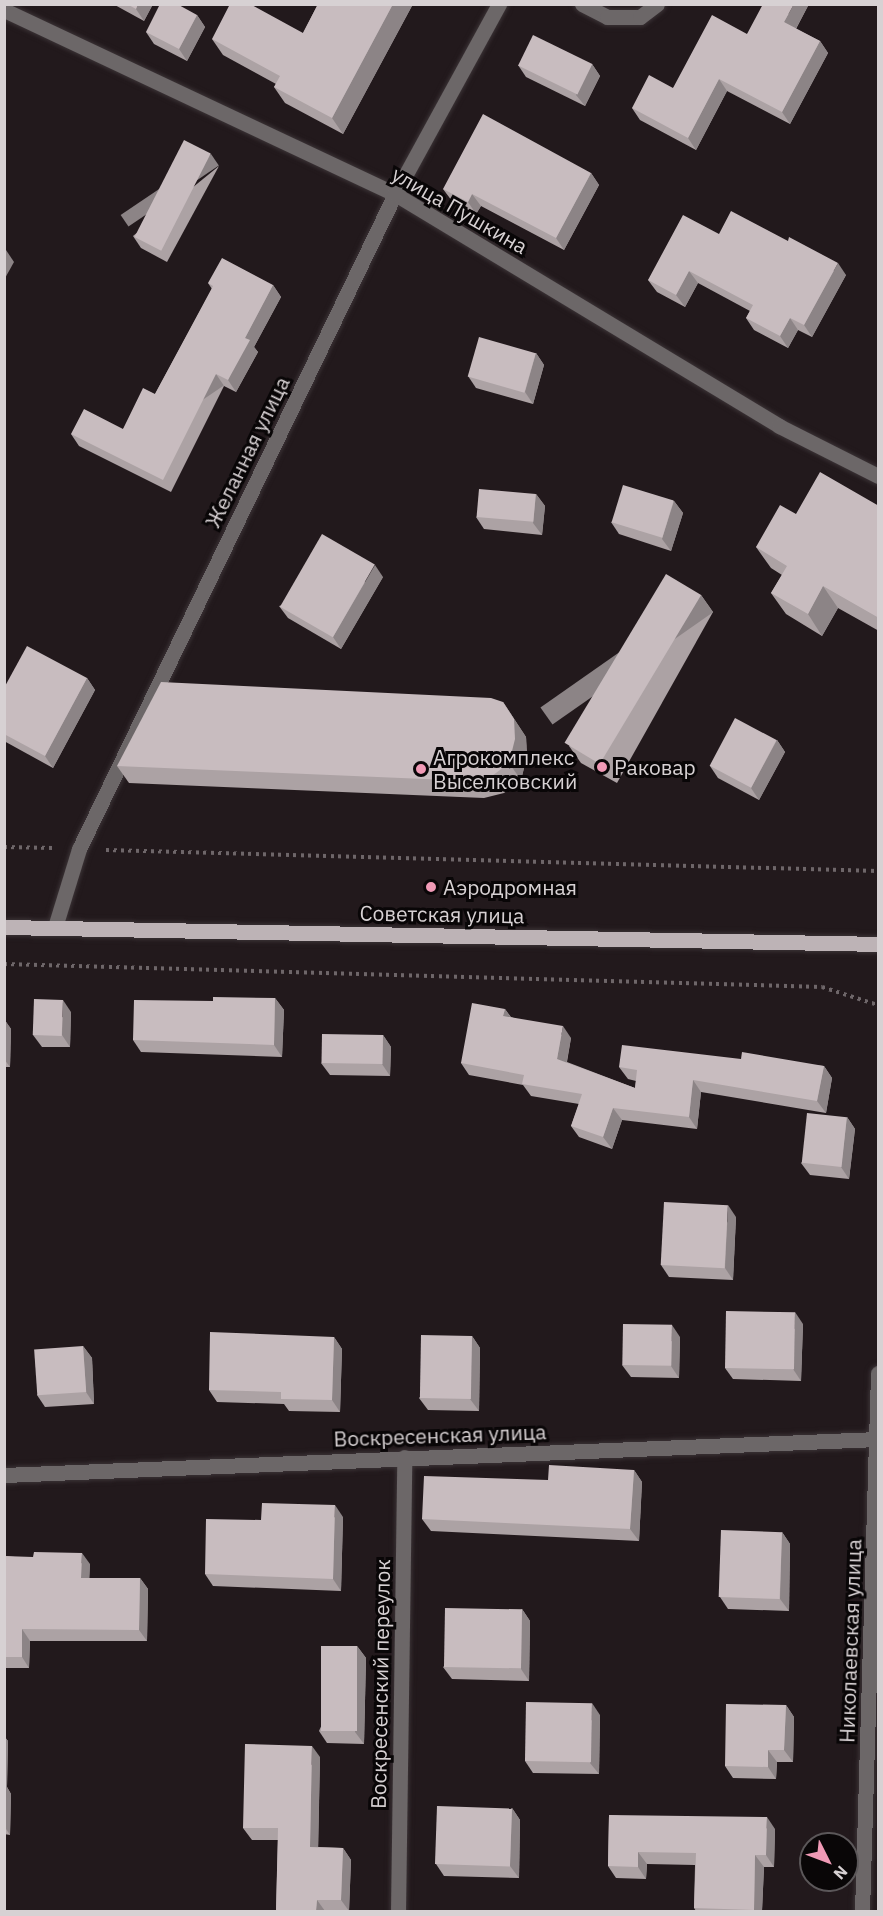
<!DOCTYPE html>
<html>
<head>
<meta charset="utf-8">
<style>
	body { margin:0 }
	#map { position:relative; width:883px; height:1916px; overflow:hidden; background:#22191c; font-family:"IBM Plex Sans",sans-serif }
	div>[style] { position:absolute }
	.path>* { height:4px; margin-top:-2px; transform-origin:0; background:repeating-linear-gradient(90deg,#6e6669 0 3px,transparent 0 7.5px) }
	.roads { filter:drop-shadow(0 0 2px #3b3336) drop-shadow(0 0 2px #3b3336) }
	.minor>* { height:15px; margin:-7.5px; padding:0 7.5px; transform-origin:7.5px; border-radius:7.5px; background:#6c6768 }
	.major>* { height:15px; margin:-7.5px; padding:0 7.5px; transform-origin:7.5px; border-radius:7.5px; background:#bdb3b6 }
	.wall>* { inset:0; background:#aca2a4 }
	.shaded-wall>* { inset:0; background:#8c8486; transform-origin:0 0 }
	.building>* { inset:0; background:#c8bcbf; transform-origin:0 0 }
	.dots>* { width:16px; height:16px; translate:-50% -50%; box-sizing:border-box; border:3px solid #090607; border-radius:50% }
	span { translate:-50% -50%; white-space:nowrap; text-align:center; line-height:1.15; -webkit-text-stroke:6px #090607; paint-order:stroke }
	.street-label { font-size:21px; color:#d7d1d3 }
	.poi-label { font-size:21px; color:#d7d1d3 }
	.left { translate:0 -50%; text-align:left }
	.frame { position:absolute; inset:0; border:6px solid #d7d1d3; pointer-events:none }
	.north { position:absolute; left:799px; top:1832px; width:60px; height:60px; box-sizing:border-box; background:#090607; border:2px solid #5b5759; border-radius:50%; rotate:132deg; font-size:16px; font-weight:700; line-height:24px; text-align:center; color:#d7d1d3 }
	.north::after { content:''; display:block; margin:auto; width:21px; height:27px; background:#f09ab6; clip-path:polygon(50% 0,100% 100%,50% 72%,0 100%) }
</style>
</head>
<body>
<div id="map">
	<div class="path">
		<i style="left:4px;top:847px;width:49px;rotate:1.2deg"></i>
		<i style="left:106px;top:850px;width:772px;rotate:1.56deg"></i>
		<i style="left:4px;top:964px;width:818px;rotate:1.61deg"></i>
		<i style="left:822px;top:987px;width:59px;rotate:17.8deg"></i>
	</div>
	<div class="roads">
		<div class="minor">
			<i style="left:582px;top:4px;width:28px;rotate:27deg"></i>
			<i style="left:607px;top:17px;width:33px"></i>
			<i style="left:640px;top:17px;width:21px;rotate:-37deg"></i>
			<i style="left:4px;top:10px;width:432px;rotate:25.2deg"></i>
			<i style="left:395px;top:194px;width:449px;rotate:31.1deg"></i>
			<i style="left:779px;top:426px;width:111px;rotate:26.8deg"></i>
			<i style="left:55px;top:927px;width:82px;rotate:-72.9deg"></i>
			<i style="left:79px;top:849px;width:727px;rotate:-64.25deg"></i>
			<i style="left:395px;top:194px;width:217px;rotate:-61.3deg"></i>
			<i style="left:4px;top:1475px;width:874px;rotate:-2.36deg"></i>
			<i style="left:398px;top:1912px;width:455px;rotate:-89.2deg"></i>
			<i style="left:862px;top:1912px;width:539px;rotate:-88.3deg"></i>
		</div>
		<div class="major">
			<i style="left:4px;top:927px;width:874px;rotate:1.11deg"></i>
		</div>
	</div>
	<div class="wall">
		<i style="clip-path:polygon(113px 4px,153px 4px,144px 21px)"></i>
		<i style="clip-path:polygon(318px 4px,413px 4px,343px 134px,285px 103px,274px 87px,276px 84px,223px 55px,212px 39px,303px 33px)"></i>
		<i style="clip-path:polygon(809px 4px,796px 29px,820px 41px,828px 53px,790px 124px,727px 91px,696px 150px,640px 120px,632px 108px,673px 88px,747px 34px)"></i>
		<i style="clip-path:polygon(197px 15px,205px 27px,187px 61px,154px 44px,146px 32px)"></i>
		<i style="clip-path:polygon(592px 64px,600px 76px,585px 106px,526px 77px,518px 65px)"></i>
		<i style="clip-path:polygon(219px 166px,167px 262px,141px 248px,133px 236px)"></i>
		<i style="clip-path:polygon(591px 173px,599px 185px,564px 250px,481px 206px,476px 214px,452px 201px,443px 189px)"></i>
		<i style="clip-path:polygon(719px 234px,846px 275px,812px 337px,798px 330px,788px 348px,754px 330px,746px 318px,750px 311px,698px 283px,685px 307px,657px 292px,648px 280px)"></i>
		<i style="clip-path:polygon(208px 283px,273px 285px,281px 297px,254px 347px,258px 352px,236px 392px,224px 386px,171px 492px,79px 446px,71px 434px,123px 429px,155px 394px,212px 289px)"></i>
		<i style="clip-path:polygon(536px 353px,544px 365px,533px 404px,476px 388px,468px 376px)"></i>
		<i style="clip-path:polygon(536px 494px,545px 506px,542px 535px,484px 529px,476px 517px)"></i>
		<i style="clip-path:polygon(674px 501px,683px 513px,671px 551px,619px 534px,611px 522px)"></i>
		<i style="clip-path:polygon(879px 506px,879px 631px,838px 608px,822px 636px,786px 614px,771px 593px,782px 575px,771px 568px,756px 547px,796px 514px)"></i>
		<i style="clip-path:polygon(383px 577px,341px 649px,288px 618px,279px 606px)"></i>
		<i style="clip-path:polygon(701px 595px,713px 612px,617px 783px,581px 763px,569px 746px)"></i>
		<i style="clip-path:polygon(87px 678px,95px 690px,53px 768px,4px 741px,4px 688px)"></i>
		<i style="clip-path:polygon(503px 702px,526px 737px,527px 756px,521px 780px,504px 793px,484px 798px,129px 783px,117px 766px)"></i>
		<i style="clip-path:polygon(777px 740px,785px 752px,759px 800px,718px 778px,710px 766px)"></i>
		<i style="clip-path:polygon(275px 998px,284px 1010px,282px 1057px,141px 1052px,133px 1040px,213px 1001px)"></i>
		<i style="clip-path:polygon(505px 1009px,511px 1017px,571px 1038px,567px 1062px,635px 1088px,636px 1081px,628px 1079px,619px 1067px,741px 1059px,824px 1066px,832px 1078px,826px 1113px,701px 1092px,697px 1129px,622px 1120px,612px 1149px,579px 1137px,571px 1126px,579px 1104px,531px 1096px,523px 1085px,469px 1075px,461px 1063px)"></i>
		<i style="clip-path:polygon(71px 1012px,70px 1047px,42px 1047px,33px 1035px)"></i>
		<i style="clip-path:polygon(4px 1019px,11px 1029px,10px 1067px,4px 1067px)"></i>
		<i style="clip-path:polygon(383px 1035px,391px 1047px,390px 1076px,330px 1075px,321px 1063px)"></i>
		<i style="clip-path:polygon(847px 1117px,855px 1129px,849px 1179px,810px 1175px,801px 1163px)"></i>
		<i style="clip-path:polygon(736px 1217px,733px 1280px,669px 1277px,661px 1265px)"></i>
		<i style="clip-path:polygon(803px 1324px,801px 1381px,733px 1379px,725px 1368px)"></i>
		<i style="clip-path:polygon(472px 1336px,480px 1348px,479px 1411px,428px 1410px,419px 1398px)"></i>
		<i style="clip-path:polygon(334px 1337px,342px 1349px,340px 1412px,289px 1411px,284px 1404px,217px 1402px,209px 1390px)"></i>
		<i style="clip-path:polygon(680px 1337px,679px 1378px,631px 1377px,622px 1365px)"></i>
		<i style="clip-path:polygon(83px 1346px,92px 1358px,94px 1404px,45px 1407px,37px 1395px)"></i>
		<i style="clip-path:polygon(634px 1470px,642px 1482px,639px 1541px,431px 1531px,422px 1519px,548px 1480px)"></i>
		<i style="clip-path:polygon(343px 1517px,341px 1591px,213px 1586px,205px 1574px,261px 1520px)"></i>
		<i style="clip-path:polygon(782px 1532px,790px 1544px,789px 1611px,728px 1609px,720px 1597px)"></i>
		<i style="clip-path:polygon(4px 1556px,90px 1564px,89px 1578px,140px 1578px,148px 1589px,147px 1641px,30px 1641px,29px 1668px,4px 1668px)"></i>
		<i style="clip-path:polygon(522px 1609px,530px 1621px,529px 1681px,452px 1679px,443px 1667px)"></i>
		<i style="clip-path:polygon(357px 1646px,366px 1658px,364px 1744px,327px 1743px,319px 1731px)"></i>
		<i style="clip-path:polygon(786px 1705px,794px 1717px,793px 1762px,777px 1762px,776px 1779px,733px 1778px,725px 1766px)"></i>
		<i style="clip-path:polygon(600px 1715px,599px 1774px,533px 1773px,525px 1761px)"></i>
		<i style="clip-path:polygon(4px 1736px,8px 1741px,7px 1787px,11px 1794px,10px 1835px,4px 1834px)"></i>
		<i style="clip-path:polygon(320px 1757px,318px 1847px,343px 1848px,351px 1860px,349px 1911px,276px 1911px,278px 1840px,252px 1840px,243px 1828px)"></i>
		<i style="clip-path:polygon(512px 1808px,520px 1820px,519px 1878px,444px 1876px,436px 1864px)"></i>
		<i style="clip-path:polygon(609px 1815px,775px 1829px,774px 1867px,764px 1867px,762px 1911px,696px 1911px,694px 1908px,695px 1865px,647px 1864px,646px 1879px,616px 1878px,608px 1866px)"></i>
	</div>
	<div class="shaded-wall">
		<i style="clip-path:polygon(138px 4px,153px 4px,144px 21px,136px 9px)"></i>
		<i style="clip-path:polygon(393px 4px,413px 4px,343px 134px,332px 118px)"></i>
		<i style="clip-path:polygon(794px 4px,809px 4px,793px 34px,784px 22px)"></i>
		<i style="clip-path:polygon(197px 15px,205px 27px,187px 61px,179px 49px)"></i>
		<i style="clip-path:polygon(820px 41px,828px 53px,790px 124px,782px 112px)"></i>
		<i style="clip-path:polygon(592px 64px,600px 76px,585px 106px,576px 95px)"></i>
		<i style="clip-path:polygon(719px 79px,727px 91px,696px 150px,688px 138px)"></i>
		<i style="left:211px;top:154px;width:14px;height:109px;rotate:56deg"></i>
		<i style="clip-path:polygon(591px 173px,599px 185px,564px 250px,556px 238px)"></i>
		<i style="clip-path:polygon(472px 194px,481px 206px,476px 214px,468px 202px)"></i>
		<i style="clip-path:polygon(6px 250px,14px 262px,4px 280px,4px 252px)"></i>
		<i style="clip-path:polygon(838px 263px,846px 275px,812px 337px,804px 325px)"></i>
		<i style="clip-path:polygon(689px 271px,698px 283px,685px 307px,676px 295px)"></i>
		<i style="clip-path:polygon(273px 285px,281px 297px,254px 347px,258px 352px,236px 392px,228px 380px,245px 338px)"></i>
		<i style="clip-path:polygon(790px 318px,798px 330px,788px 348px,780px 336px)"></i>
		<i style="clip-path:polygon(536px 353px,544px 365px,533px 404px,525px 392px)"></i>
		<i style="left:216px;top:374px;width:14px;height:119px;rotate:56deg"></i>
		<i style="clip-path:polygon(536px 494px,545px 506px,542px 535px,533px 523px)"></i>
		<i style="clip-path:polygon(674px 501px,683px 513px,671px 551px,662px 539px)"></i>
		<i style="clip-path:polygon(375px 565px,383px 577px,341px 649px,333px 637px)"></i>
		<i style="clip-path:polygon(823px 586px,838px 608px,822px 636px,808px 614px)"></i>
		<i style="left:701px;top:595px;width:21px;height:196px;rotate:55deg"></i>
		<i style="clip-path:polygon(87px 678px,95px 690px,53px 768px,45px 756px)"></i>
		<i style="clip-path:polygon(503px 702px,526px 737px,527px 756px,521px 780px,509px 763px)"></i>
		<i style="clip-path:polygon(777px 740px,785px 752px,759px 800px,751px 788px)"></i>
		<i style="clip-path:polygon(275px 998px,284px 1010px,282px 1057px,274px 1045px)"></i>
		<i style="clip-path:polygon(63px 1000px,71px 1012px,70px 1047px,62px 1035px)"></i>
		<i style="clip-path:polygon(505px 1009px,513px 1021px,503px 1016px)"></i>
		<i style="clip-path:polygon(4px 1019px,11px 1029px,10px 1067px,4px 1059px)"></i>
		<i style="clip-path:polygon(563px 1026px,571px 1038px,565px 1071px,557px 1059px)"></i>
		<i style="clip-path:polygon(383px 1035px,391px 1047px,390px 1076px,382px 1064px)"></i>
		<i style="clip-path:polygon(824px 1066px,832px 1078px,826px 1113px,817px 1101px)"></i>
		<i style="clip-path:polygon(693px 1080px,701px 1092px,697px 1129px,689px 1117px)"></i>
		<i style="clip-path:polygon(613px 1108px,622px 1120px,612px 1149px,603px 1137px)"></i>
		<i style="clip-path:polygon(847px 1117px,855px 1129px,849px 1179px,841px 1167px)"></i>
		<i style="clip-path:polygon(728px 1205px,736px 1217px,733px 1280px,725px 1268px)"></i>
		<i style="clip-path:polygon(795px 1312px,803px 1324px,801px 1381px,793px 1369px)"></i>
		<i style="clip-path:polygon(672px 1325px,680px 1337px,679px 1378px,671px 1366px)"></i>
		<i style="clip-path:polygon(472px 1336px,480px 1348px,479px 1411px,470px 1399px)"></i>
		<i style="clip-path:polygon(334px 1337px,342px 1349px,340px 1412px,332px 1400px)"></i>
		<i style="clip-path:polygon(83px 1346px,92px 1358px,94px 1404px,86px 1392px)"></i>
		<i style="clip-path:polygon(634px 1470px,642px 1482px,639px 1541px,630px 1529px)"></i>
		<i style="clip-path:polygon(335px 1505px,343px 1517px,341px 1591px,333px 1579px)"></i>
		<i style="clip-path:polygon(782px 1532px,790px 1544px,789px 1611px,780px 1599px)"></i>
		<i style="clip-path:polygon(82px 1553px,90px 1564px,89px 1589px,81px 1578px)"></i>
		<i style="clip-path:polygon(140px 1578px,148px 1589px,147px 1641px,139px 1630px)"></i>
		<i style="clip-path:polygon(522px 1609px,530px 1621px,529px 1681px,521px 1669px)"></i>
		<i style="clip-path:polygon(22px 1629px,30px 1641px,29px 1668px,22px 1657px)"></i>
		<i style="clip-path:polygon(357px 1646px,366px 1658px,364px 1744px,355px 1732px)"></i>
		<i style="clip-path:polygon(592px 1703px,600px 1715px,599px 1774px,590px 1763px)"></i>
		<i style="clip-path:polygon(786px 1705px,794px 1717px,793px 1762px,784px 1750px)"></i>
		<i style="clip-path:polygon(4px 1736px,8px 1741px,7px 1787px,11px 1794px,10px 1835px,4px 1826px)"></i>
		<i style="clip-path:polygon(312px 1746px,320px 1757px,318px 1859px,310px 1847px)"></i>
		<i style="clip-path:polygon(768px 1750px,777px 1762px,776px 1779px,768px 1767px)"></i>
		<i style="clip-path:polygon(512px 1808px,520px 1820px,519px 1878px,510px 1866px)"></i>
		<i style="clip-path:polygon(767px 1817px,775px 1829px,774px 1867px,766px 1855px)"></i>
		<i style="clip-path:polygon(343px 1848px,351px 1860px,349px 1911px,341px 1900px)"></i>
		<i style="clip-path:polygon(638px 1852px,647px 1864px,646px 1879px,638px 1867px)"></i>
		<i style="clip-path:polygon(755px 1855px,764px 1867px,762px 1911px,755px 1911px,754px 1910px)"></i>
		<i style="clip-path:polygon(317px 1900px,325px 1911px,316px 1911px)"></i>
	</div>
	<div class="building">
		<i style="clip-path:polygon(127px 4px,138px 4px,136px 9px)"></i>
		<i style="clip-path:polygon(160px 4px,177px 4px,197px 15px,179px 49px,146px 32px)"></i>
		<i style="clip-path:polygon(230px 4px,250px 4px,303px 33px,318px 4px,393px 4px,332px 118px,274px 87px,280px 76px,212px 39px)"></i>
		<i style="clip-path:polygon(763px 4px,794px 4px,784px 22px,820px 41px,782px 112px,719px 79px,688px 138px,632px 108px,649px 75px,673px 88px,712px 15px,747px 34px)"></i>
		<i style="left:533px;top:35px;width:66px;height:34px;rotate:26deg"></i>
		<i style="clip-path:polygon(483px 114px,591px 173px,556px 238px,472px 194px,468px 202px,443px 189px)"></i>
		<i style="left:184px;top:140px;width:30px;height:109px;rotate:27deg"></i>
		<i style="clip-path:polygon(731px 211px,788px 241px,789px 237px,838px 263px,804px 325px,790px 318px,780px 336px,746px 318px,753px 305px,689px 271px,676px 295px,648px 280px,683px 215px,719px 234px)"></i>
		<i style="clip-path:polygon(222px 258px,273px 285px,245px 338px,250px 340px,228px 380px,216px 374px,163px 480px,71px 434px,84px 409px,123px 429px,143px 388px,155px 394px,213px 286px,208px 283px)"></i>
		<i style="left:479px;top:337px;width:59px;height:41px;rotate:16deg"></i>
		<i style="clip-path:polygon(820px 472px,879px 506px,879px 618px,823px 586px,808px 614px,771px 593px,787px 566px,756px 547px,780px 505px,796px 514px)"></i>
		<i style="left:623px;top:485px;width:53px;height:39px;rotate:17deg"></i>
		<i style="left:479px;top:489px;width:57px;height:28px;rotate:5deg"></i>
		<i style="left:322px;top:534px;width:61px;height:84px;rotate:30deg"></i>
		<i style="left:666px;top:574px;width:41px;height:197px;rotate:31deg"></i>
		<i style="clip-path:polygon(27px 646px,87px 678px,45px 756px,4px 734px,4px 688px)"></i>
		<i style="clip-path:polygon(161px 682px,491px 698px,503px 702px,514px 719px,515px 739px,509px 763px,492px 776px,472px 781px,117px 766px)"></i>
		<i style="left:735px;top:718px;width:47px;height:54px;rotate:28deg"></i>
		<i style="clip-path:polygon(213px 997px,275px 998px,274px 1045px,133px 1040px,134px 1000px,213px 1001px)"></i>
		<i style="left:34px;top:999px;width:29px;height:36px;rotate:2deg"></i>
		<i style="clip-path:polygon(472px 1003px,505px 1009px,503px 1016px,563px 1026px,557px 1059px,635px 1088px,637px 1070px,619px 1067px,622px 1045px,741px 1059px,742px 1052px,824px 1066px,817px 1101px,693px 1080px,689px 1117px,613px 1108px,603px 1137px,571px 1126px,582px 1094px,522px 1084px,524px 1075px,461px 1063px)"></i>
		<i style="left:322px;top:1034px;width:61px;height:29px;rotate:1deg"></i>
		<i style="left:807px;top:1113px;width:40px;height:50px;rotate:6deg"></i>
		<i style="left:664px;top:1202px;width:64px;height:63px;rotate:3deg"></i>
		<i style="left:726px;top:1311px;width:69px;height:57px;rotate:1deg"></i>
		<i style="left:623px;top:1324px;width:49px;height:41px;rotate:1deg"></i>
		<i style="clip-path:polygon(210px 1332px,334px 1337px,332px 1400px,281px 1399px,281px 1392px,209px 1390px)"></i>
		<i style="left:421px;top:1335px;width:51px;height:63px;rotate:1deg"></i>
		<i style="left:83px;top:1346px;width:46px;height:49px;rotate:86deg"></i>
		<i style="clip-path:polygon(549px 1465px,634px 1470px,630px 1529px,422px 1519px,424px 1476px,548px 1480px)"></i>
		<i style="clip-path:polygon(262px 1503px,335px 1505px,333px 1579px,205px 1574px,206px 1519px,261px 1520px)"></i>
		<i style="left:721px;top:1530px;width:61px;height:67px;rotate:2deg"></i>
		<i style="clip-path:polygon(34px 1552px,82px 1553px,81px 1578px,140px 1578px,139px 1630px,22px 1629px,22px 1657px,4px 1657px,4px 1556px,33px 1557px)"></i>
		<i style="left:445px;top:1608px;width:77px;height:59px;rotate:1deg"></i>
		<i style="left:321px;top:1646px;width:36px;height:85px"></i>
		<i style="left:526px;top:1702px;width:66px;height:59px;rotate:1deg"></i>
		<i style="clip-path:polygon(726px 1704px,786px 1705px,784px 1750px,768px 1750px,768px 1767px,725px 1766px)"></i>
		<i style="clip-path:polygon(245px 1744px,312px 1746px,310px 1847px,343px 1848px,341px 1900px,317px 1900px,316px 1911px,276px 1911px,278px 1828px,243px 1828px)"></i>
		<i style="left:437px;top:1806px;width:75px;height:58px;rotate:2deg"></i>
		<i style="clip-path:polygon(609px 1815px,767px 1817px,766px 1855px,755px 1855px,754px 1910px,694px 1908px,696px 1853px,638px 1852px,638px 1867px,608px 1866px)"></i>
	</div>
	<div class="dots">
		<i style="left:602px;top:767px;background:#f09ab6"></i>
		<i style="left:421px;top:769px;background:#f09ab6"></i>
		<i style="left:431px;top:887px;background:#f09ab6"></i>
	</div>
	<div class="street-label">
		<span style="left:460px;top:210px;rotate:30deg">улица Пушкина</span>
		<span style="left:247px;top:452px;rotate:-64deg">Желанная улица</span>
		<span style="left:442px;top:914px;rotate:1deg">Советская улица</span>
		<span style="left:440px;top:1435px;rotate:-2deg">Воскресенская улица</span>
		<span style="left:850px;top:1641px;rotate:-88deg">Николаевская улица</span>
		<span style="left:380px;top:1684px;rotate:-89deg">Воскресенский переулок</span>
	</div>
	<div class="poi-label">
		<span class="left" style="left:433px;top:769px">Агрокомплекс<br>Выселковский</span>
		<span class="left" style="left:614px;top:767px">Раковар</span>
		<span class="left" style="left:443px;top:887px">Аэродромная</span>
	</div>
	<div class="frame"></div>
	<div class="north">N</div>
</div>
</body>
</html>
